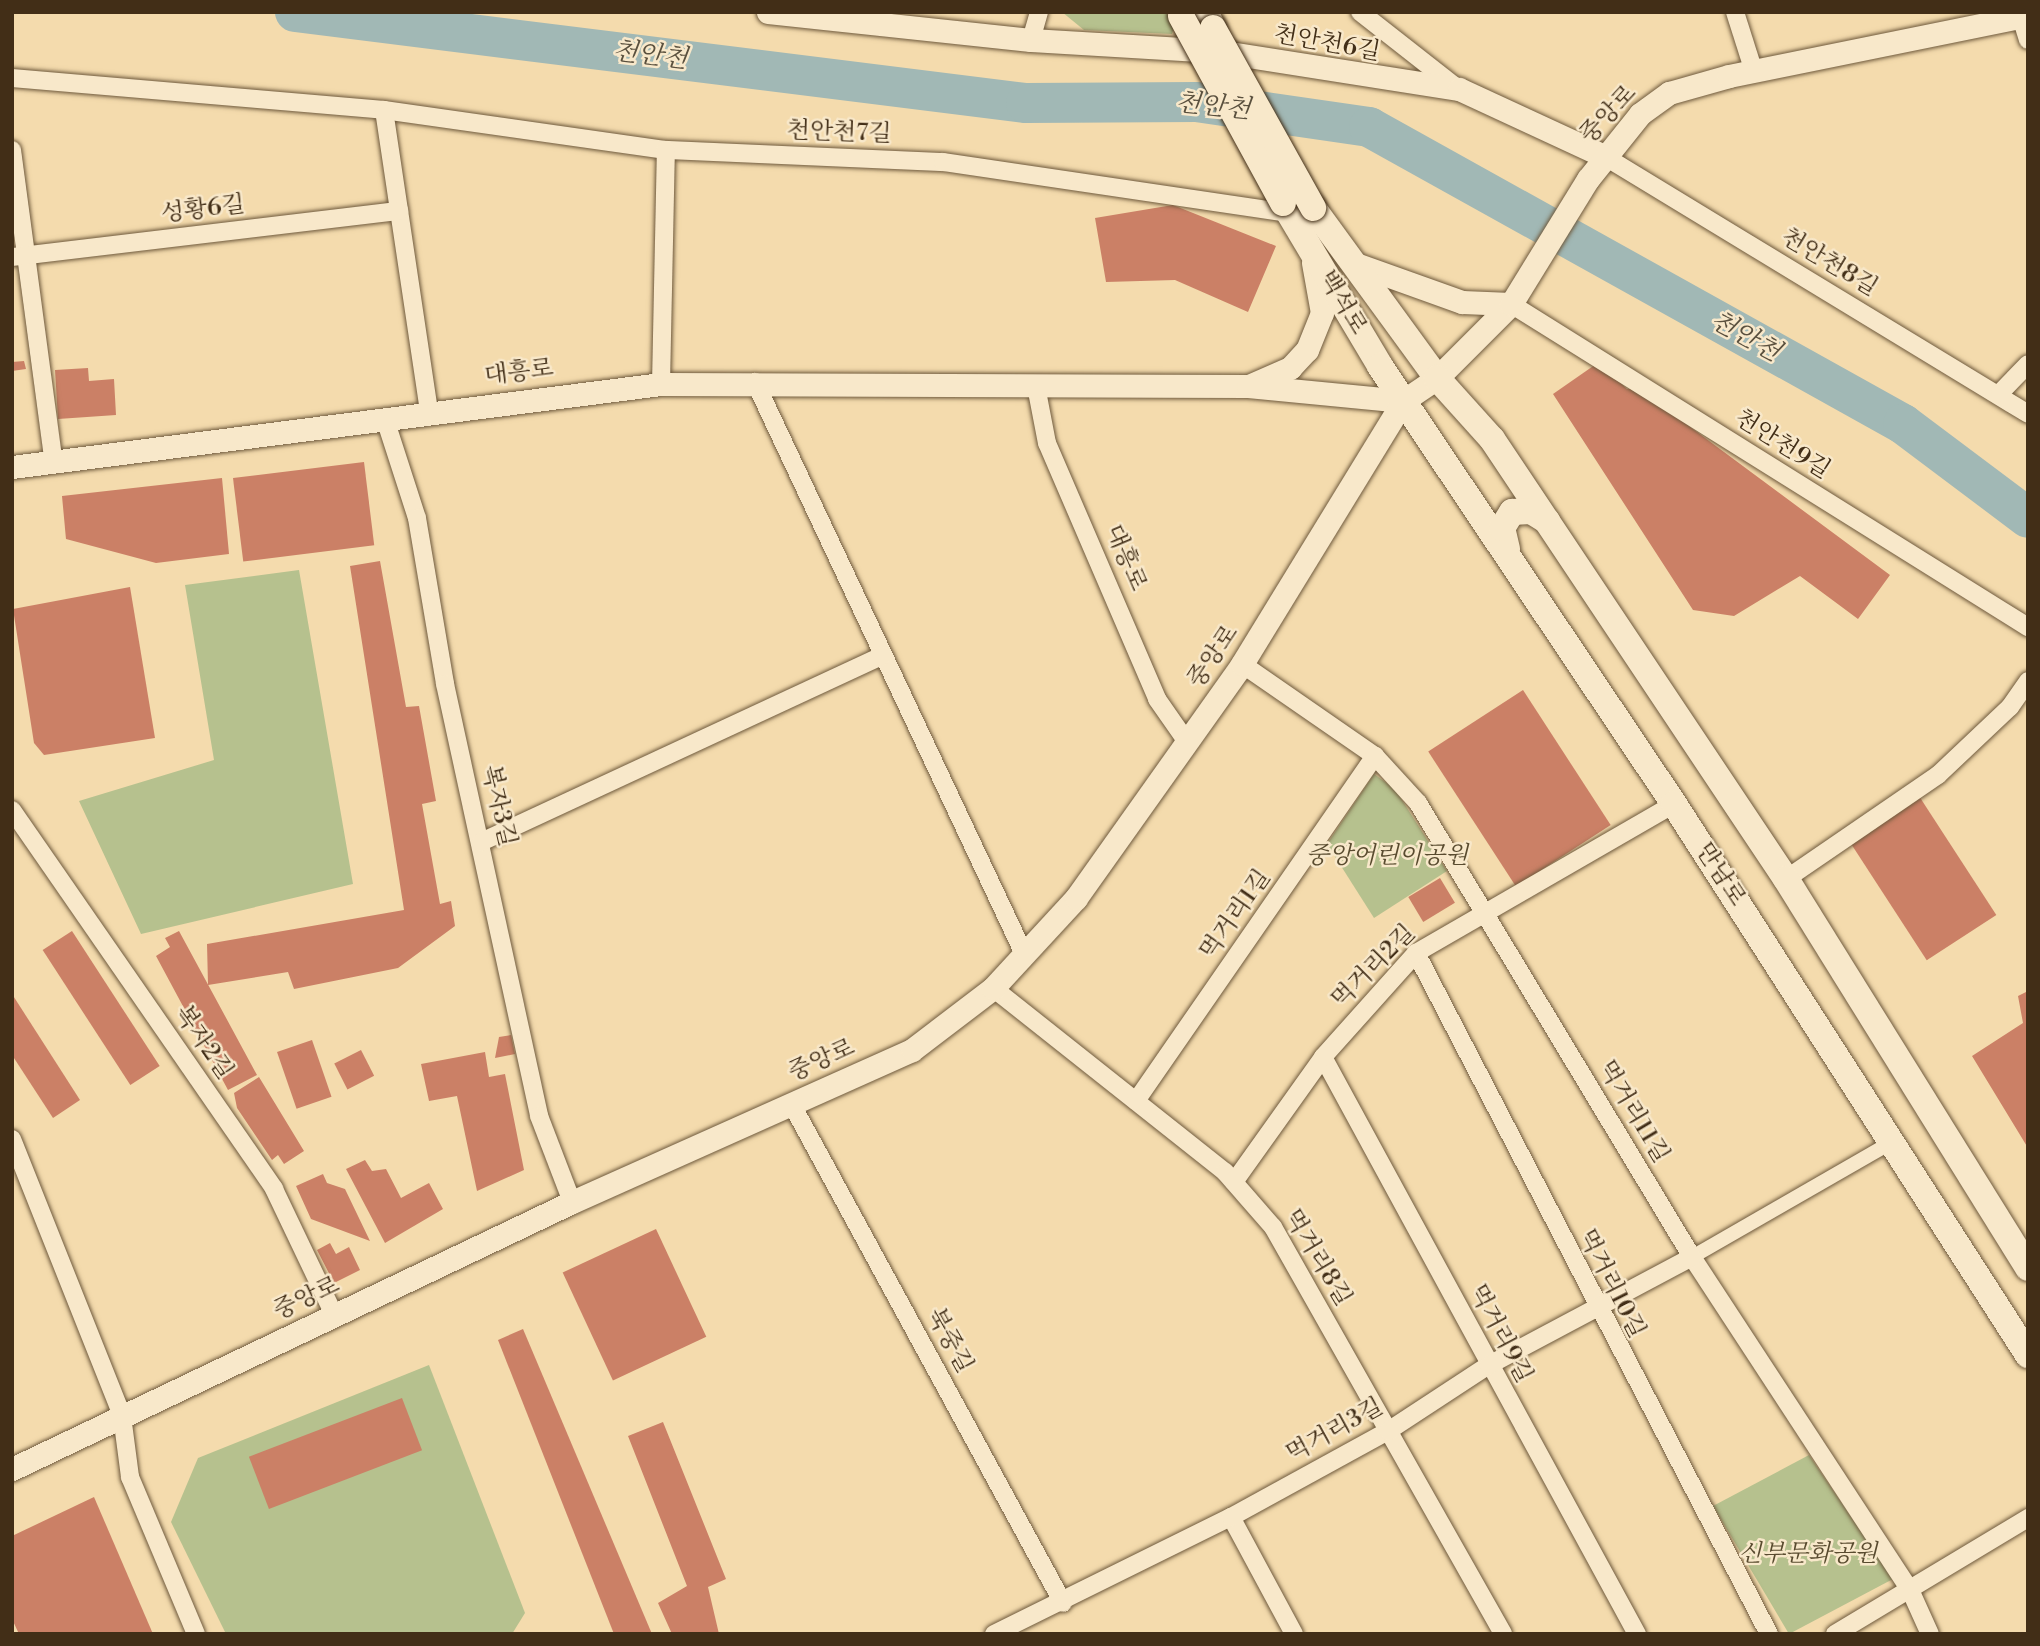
<!DOCTYPE html>
<html>
<head>
<meta charset="utf-8">
<style>
	body { margin:0 }
	#map { position:relative; width:2040px; height:1646px; overflow:hidden; background:#f4dbad; font-family:"Libre Bodoni","Noto Serif KR",serif }
	div>[style] { position:absolute }
	.green>* { inset:0; background:#b6c18e }
	.river>* { height:40px; margin:-20px; padding:0 20px; transform-origin:20px; border-radius:20px; background:#a1b8b5 }
	.building>* { inset:0; background:#cb8066; transform-origin:0 0 }
	.roads { filter:drop-shadow(0 0 2px #6e593c) drop-shadow(0 0 2px #6e593c) }
	.pedestrian>* { height:14px; margin:-7px; padding:0 7px; transform-origin:7px; border-radius:7px; background:#f8e8ca }
	.minor>* { height:18px; margin:-9px; padding:0 9px; transform-origin:9px; border-radius:9px; background:#f8e8ca }
	.tertiary>* { height:23px; margin:-11.5px; padding:0 11.5px; transform-origin:11.5px; border-radius:11.5px; background:#f8e8ca }
	.secondary>* { height:26px; margin:-13px; padding:0 13px; transform-origin:13px; border-radius:13px; background:#f8e8ca }
	.bridges { filter:drop-shadow(0 0 2px #422e17) drop-shadow(0 0 2px #422e17) }
	.secondary-bridge>* { height:26px; margin:-13px; padding:0 13px; transform-origin:13px; border-radius:13px; background:#f8e8ca }
	span { translate:-50% -50%; white-space:nowrap; text-align:center; line-height:1.15; -webkit-text-stroke:5px #f8e8ca; paint-order:stroke }
	.street-label { font-size:24px; color:#422e17 }
	.park-label { font-size:24px; color:#594b2f; font-style:italic }
	.water-label { font-size:26px; color:#5a503e; font-style:italic }
	.frame { position:absolute; inset:0; border:14px solid #422e17; pointer-events:none }
</style>
</head>
<body>
<div id="map">
	<div class="green">
		<i style="clip-path:polygon(1062px 12px,1166px 12px,1174px 27px,1172px 34px,1084px 30px)"></i>
		<i style="clip-path:polygon(299px 570px,353px 884px,141px 934px,79px 801px,214px 760px,185px 585px)"></i>
		<i style="clip-path:polygon(1374px 774px,1395px 789px,1447px 871px,1374px 918px,1327px 844px)"></i>
		<i style="clip-path:polygon(429px 1365px,525px 1613px,512px 1634px,226px 1634px,171px 1522px,198px 1458px)"></i>
		<i style="clip-path:polygon(1809px 1455px,1893px 1579px,1789px 1634px,1713px 1506px)"></i>
	</div>
	<div class="river">
		<i style="left:295px;top:12px;width:737px;rotate:7.1deg"></i>
		<i style="left:1026px;top:103px;width:170px;rotate:-0.3deg"></i>
		<i style="left:1196px;top:102px;width:175px;rotate:8.2deg"></i>
		<i style="left:1369px;top:127px;width:611px;rotate:29.08deg"></i>
		<i style="left:1903px;top:424px;width:156px;rotate:36.9deg"></i>
	</div>
	<div class="building">
		<i style="clip-path:polygon(1173px 205px,1276px 246px,1248px 312px,1175px 280px,1106px 282px,1095px 218px)"></i>
		<i style="clip-path:polygon(24px 361px,26px 369px,12px 371px,12px 362px)"></i>
		<i style="clip-path:polygon(1599px 362px,1627px 389px,1639px 389px,1890px 575px,1858px 619px,1800px 576px,1734px 616px,1693px 610px,1553px 394px)"></i>
		<i style="clip-path:polygon(88px 368px,89px 381px,114px 379px,116px 415px,58px 419px,55px 370px)"></i>
		<i style="left:364px;top:462px;width:84px;height:132px;rotate:83deg"></i>
		<i style="clip-path:polygon(222px 478px,229px 554px,156px 563px,66px 539px,62px 496px)"></i>
		<i style="clip-path:polygon(380px 561px,406px 707px,419px 706px,436px 801px,422px 804px,440px 904px,451px 901px,455px 926px,398px 968px,294px 989px,288px 972px,208px 985px,207px 944px,404px 910px,350px 566px)"></i>
		<i style="clip-path:polygon(130px 587px,155px 738px,44px 755px,34px 743px,13px 609px)"></i>
		<i style="left:1523px;top:690px;width:161px;height:113px;rotate:57deg"></i>
		<i style="left:1919px;top:796px;width:142px;height:83px;rotate:57deg"></i>
		<i style="left:1440px;top:878px;width:29px;height:37px;rotate:59deg"></i>
		<i style="left:72px;top:931px;width:161px;height:35px;rotate:57deg"></i>
		<i style="clip-path:polygon(179px 931px,257px 1075px,228px 1090px,156px 956px,170px 947px,165px 938px)"></i>
		<i style="clip-path:polygon(2028px 991px,2028px 1148px,1972px 1056px,2023px 1023px,2018px 996px)"></i>
		<i style="clip-path:polygon(12px 994px,80px 1100px,53px 1118px,12px 1055px)"></i>
		<i style="clip-path:polygon(511px 1035px,515px 1054px,495px 1058px,499px 1037px)"></i>
		<i style="left:312px;top:1040px;width:60px;height:37px;rotate:71deg"></i>
		<i style="left:361px;top:1050px;width:29px;height:30px;rotate:63deg"></i>
		<i style="clip-path:polygon(485px 1052px,489px 1077px,505px 1074px,524px 1170px,477px 1191px,457px 1096px,429px 1101px,421px 1064px)"></i>
		<i style="clip-path:polygon(259px 1077px,304px 1151px,284px 1164px,278px 1155px,272px 1160px,237px 1108px,234px 1093px)"></i>
		<i style="clip-path:polygon(365px 1160px,372px 1171px,386px 1169px,401px 1198px,429px 1183px,443px 1209px,385px 1243px,346px 1169px)"></i>
		<i style="clip-path:polygon(323px 1174px,327px 1183px,345px 1189px,370px 1241px,311px 1219px,296px 1186px)"></i>
		<i style="left:656px;top:1229px;width:119px;height:103px;rotate:65deg"></i>
		<i style="clip-path:polygon(330px 1243px,336px 1254px,349px 1247px,360px 1270px,334px 1283px,317px 1250px)"></i>
		<i style="clip-path:polygon(523px 1329px,652px 1634px,614px 1634px,498px 1340px)"></i>
		<i style="left:402px;top:1398px;width:56px;height:164px;rotate:69deg"></i>
		<i style="clip-path:polygon(663px 1422px,726px 1579px,708px 1587px,719px 1634px,672px 1634px,658px 1603px,687px 1586px,628px 1436px)"></i>
		<i style="clip-path:polygon(94px 1497px,153px 1634px,19px 1634px,12px 1619px,12px 1536px)"></i>
	</div>
	<div class="roads">
		<div class="pedestrian">
			<i style="left:1692px;top:1257px;width:231px;rotate:-29.9deg"></i>
		</div>
		<div class="minor">
			<i style="left:1360px;top:12px;width:123px;rotate:38.1deg"></i>
			<i style="left:1735px;top:12px;width:63px;rotate:72.4deg"></i>
			<i style="left:2021px;top:17px;width:24px;rotate:73deg"></i>
			<i style="left:1031px;top:40px;width:29px;rotate:-74deg"></i>
			<i style="left:12px;top:78px;width:373px;rotate:4.9deg"></i>
			<i style="left:384px;top:110px;width:285px;rotate:8.1deg"></i>
			<i style="left:666px;top:150px;width:277px;rotate:2.5deg"></i>
			<i style="left:943px;top:162px;width:351px;rotate:8.4deg"></i>
			<i style="left:384px;top:110px;width:304px;rotate:81.5deg"></i>
			<i style="left:12px;top:150px;width:312px;rotate:82.4deg"></i>
			<i style="left:1604px;top:156px;width:496px;rotate:31.3deg"></i>
			<i style="left:12px;top:257px;width:390px;rotate:-6.8deg"></i>
			<i style="left:1511px;top:304px;width:610px;rotate:32deg"></i>
			<i style="left:755px;top:382px;width:632px;rotate:64.81deg"></i>
			<i style="left:661px;top:384px;width:234px;rotate:-88.8deg"></i>
			<i style="left:1036px;top:386px;width:58px;rotate:79.1deg"></i>
			<i style="left:1047px;top:443px;width:279px;rotate:66.7deg"></i>
			<i style="left:1157px;top:699px;width:52px;rotate:55.1deg"></i>
			<i style="left:2000px;top:393px;width:40px;rotate:-46deg"></i>
			<i style="left:385px;top:419px;width:104px;rotate:72.1deg"></i>
			<i style="left:417px;top:518px;width:168px;rotate:80.4deg"></i>
			<i style="left:445px;top:684px;width:442px;rotate:77.7deg"></i>
			<i style="left:539px;top:1116px;width:92px;rotate:69deg"></i>
			<i style="left:1242px;top:664px;width:162px;rotate:34.7deg"></i>
			<i style="left:1375px;top:756px;width:64px;rotate:47.5deg"></i>
			<i style="left:1418px;top:803px;width:530px;rotate:58.89deg"></i>
			<i style="left:1692px;top:1257px;width:400px;rotate:56.8deg"></i>
			<i style="left:1911px;top:1592px;width:46px;rotate:65.7deg"></i>
			<i style="left:12px;top:810px;width:461px;rotate:55.3deg"></i>
			<i style="left:274px;top:1189px;width:140px;rotate:64.5deg"></i>
			<i style="left:481px;top:842px;width:443px;rotate:-24.9deg"></i>
			<i style="left:1786px;top:879px;width:184px;rotate:-34.4deg"></i>
			<i style="left:1938px;top:775px;width:99px;rotate:-43.4deg"></i>
			<i style="left:2010px;top:707px;width:32px;rotate:-55deg"></i>
			<i style="left:1416px;top:953px;width:767px;rotate:62.6deg"></i>
			<i style="left:993px;top:988px;width:296px;rotate:38.4deg"></i>
			<i style="left:1225px;top:1172px;width:73px;rotate:48.9deg"></i>
			<i style="left:1273px;top:1227px;width:467px;rotate:60.5deg"></i>
			<i style="left:1323px;top:1057px;width:657px;rotate:61.45deg"></i>
			<i style="left:1136px;top:1101px;width:420px;rotate:-55.3deg"></i>
			<i style="left:791px;top:1103px;width:569px;rotate:61.45deg"></i>
			<i style="left:12px;top:1139px;width:298px;rotate:68.3deg"></i>
			<i style="left:122px;top:1416px;width:62px;rotate:82.5deg"></i>
			<i style="left:130px;top:1477px;width:170px;rotate:67.2deg"></i>
			<i style="left:1234px;top:1182px;width:153px;rotate:-54.5deg"></i>
			<i style="left:1323px;top:1057px;width:140px;rotate:-48.2deg"></i>
			<i style="left:1416px;top:953px;width:298px;rotate:-30deg"></i>
			<i style="left:1231px;top:1517px;width:133px;rotate:61.7deg"></i>
			<i style="left:994px;top:1634px;width:264px;rotate:-26.3deg"></i>
			<i style="left:1231px;top:1517px;width:179px;rotate:-28.7deg"></i>
			<i style="left:1388px;top:1431px;width:121px;rotate:-33.2deg"></i>
			<i style="left:1489px;top:1365px;width:230px;rotate:-28deg"></i>
			<i style="left:1835px;top:1634px;width:225px;rotate:-31deg"></i>
		</div>
		<div class="tertiary">
			<i style="left:768px;top:12px;width:264px;rotate:6.1deg"></i>
			<i style="left:1031px;top:40px;width:185px;rotate:3.4deg"></i>
			<i style="left:1216px;top:51px;width:246px;rotate:8.9deg"></i>
			<i style="left:1459px;top:89px;width:160px;rotate:24.8deg"></i>
			<i style="left:1353px;top:263px;width:116px;rotate:19.7deg"></i>
			<i style="left:1462px;top:302px;width:49px;rotate:2.3deg"></i>
			<i style="left:1251px;top:385px;width:43px;rotate:-23.6deg"></i>
			<i style="left:1290px;top:368px;width:25px;rotate:-47deg"></i>
			<i style="left:1307px;top:350px;width:40px;rotate:-68deg"></i>
			<i style="left:1322px;top:313px;width:51px;rotate:-100.2deg"></i>
			<i style="left:12px;top:467px;width:654px;rotate:-7.29deg"></i>
			<i style="left:661px;top:384px;width:587px;rotate:0.2deg"></i>
			<i style="left:1248px;top:386px;width:156px;rotate:5.5deg"></i>
			<i style="left:12px;top:1469px;width:620px;rotate:-25.49deg"></i>
			<i style="left:572px;top:1202px;width:372px;rotate:-24.1deg"></i>
			<i style="left:912px;top:1050px;width:102px;rotate:-37.4deg"></i>
			<i style="left:993px;top:988px;width:122px;rotate:-47.3deg"></i>
			<i style="left:1076px;top:898px;width:287px;rotate:-54.6deg"></i>
			<i style="left:1242px;top:664px;width:308px;rotate:-58.5deg"></i>
			<i style="left:1403px;top:401px;width:41px;rotate:-34.1deg"></i>
			<i style="left:1437px;top:378px;width:105px;rotate:-45deg"></i>
			<i style="left:1511px;top:304px;width:147px;rotate:-58.4deg"></i>
			<i style="left:1588px;top:179px;width:83px;rotate:-51.3deg"></i>
			<i style="left:1640px;top:114px;width:36px;rotate:-36deg"></i>
			<i style="left:1669px;top:93px;width:62px;rotate:-15.8deg"></i>
			<i style="left:1729px;top:76px;width:305px;rotate:-11.5deg"></i>
		</div>
		<div class="secondary">
			<i style="left:1205px;top:12px;width:18px;rotate:63deg"></i>
			<i style="left:1283px;top:203px;width:190px;rotate:59.2deg"></i>
			<i style="left:1380px;top:366px;width:528px;rotate:56.13deg"></i>
			<i style="left:1674px;top:804px;width:655px;rotate:57.28deg"></i>
			<i style="left:1313px;top:208px;width:210px;rotate:53.9deg"></i>
			<i style="left:1437px;top:378px;width:82px;rotate:48deg"></i>
			<i style="left:1492px;top:439px;width:529px;rotate:56.25deg"></i>
			<i style="left:1786px;top:879px;width:458px;rotate:58.1deg"></i>
			<i style="left:1507px;top:549px;width:22px;rotate:-103deg"></i>
			<i style="left:1502px;top:528px;width:19px;rotate:-58deg"></i>
			<i style="left:1512px;top:512px;width:19px;rotate:-3deg"></i>
			<i style="left:1531px;top:511px;width:19px;rotate:32deg"></i>
		</div>
	</div>
	<div class="bridges">
		<div class="secondary-bridge">
			<i style="left:1181px;top:16px;width:213px;rotate:61.4deg"></i>
			<i style="left:1213px;top:28px;width:206px;rotate:60.9deg"></i>
		</div>
	</div>
	<div class="street-label">
		<span style="left:1327px;top:44px;rotate:10deg">천안천6길</span>
		<span style="left:1609px;top:115px;rotate:-47deg">중앙로</span>
		<span style="left:839px;top:133px;rotate:2deg">천안천7길</span>
		<span style="left:203px;top:210px;rotate:-7deg">성황6길</span>
		<span style="left:1829px;top:263px;rotate:31deg">천안천8길</span>
		<span style="left:1342px;top:303px;rotate:59deg">백석로</span>
		<span style="left:519px;top:373px;rotate:-7deg">대흥로</span>
		<span style="left:1782px;top:445px;rotate:32deg">천안천9길</span>
		<span style="left:1125px;top:558px;rotate:67deg">대흥로</span>
		<span style="left:1214px;top:657px;rotate:-56deg">중앙로</span>
		<span style="left:498px;top:806px;rotate:77deg">복자3길</span>
		<span style="left:1720px;top:875px;rotate:57deg">만남로</span>
		<span style="left:1236px;top:915px;rotate:-55deg">먹거리1길</span>
		<span style="left:1374px;top:967px;rotate:-45deg">먹거리2길</span>
		<span style="left:203px;top:1043px;rotate:55deg">복자2길</span>
		<span style="left:822px;top:1061px;rotate:-24deg">중앙로</span>
		<span style="left:1633px;top:1112px;rotate:59deg">먹거리11길</span>
		<span style="left:1317px;top:1258px;rotate:59deg">먹거리8길</span>
		<span style="left:1611px;top:1284px;rotate:63deg">먹거리10길</span>
		<span style="left:307px;top:1299px;rotate:-25deg">중앙로</span>
		<span style="left:1500px;top:1334px;rotate:62deg">먹거리9길</span>
		<span style="left:949px;top:1341px;rotate:61deg">북중길</span>
		<span style="left:1335px;top:1431px;rotate:-29deg">먹거리3길</span>
	</div>
	<div class="park-label">
		<span style="left:1387px;top:857px">중앙어린이공원</span>
		<span style="left:1808px;top:1555px">신부문화공원</span>
	</div>
	<div class="water-label">
		<span style="left:650px;top:56px;rotate:7deg">천안천</span>
		<span style="left:1213px;top:107px;rotate:6deg">천안천</span>
		<span style="left:1745px;top:337px;rotate:29deg">천안천</span>
	</div>
	<div class="frame"></div>
</div>
</body>
</html>
